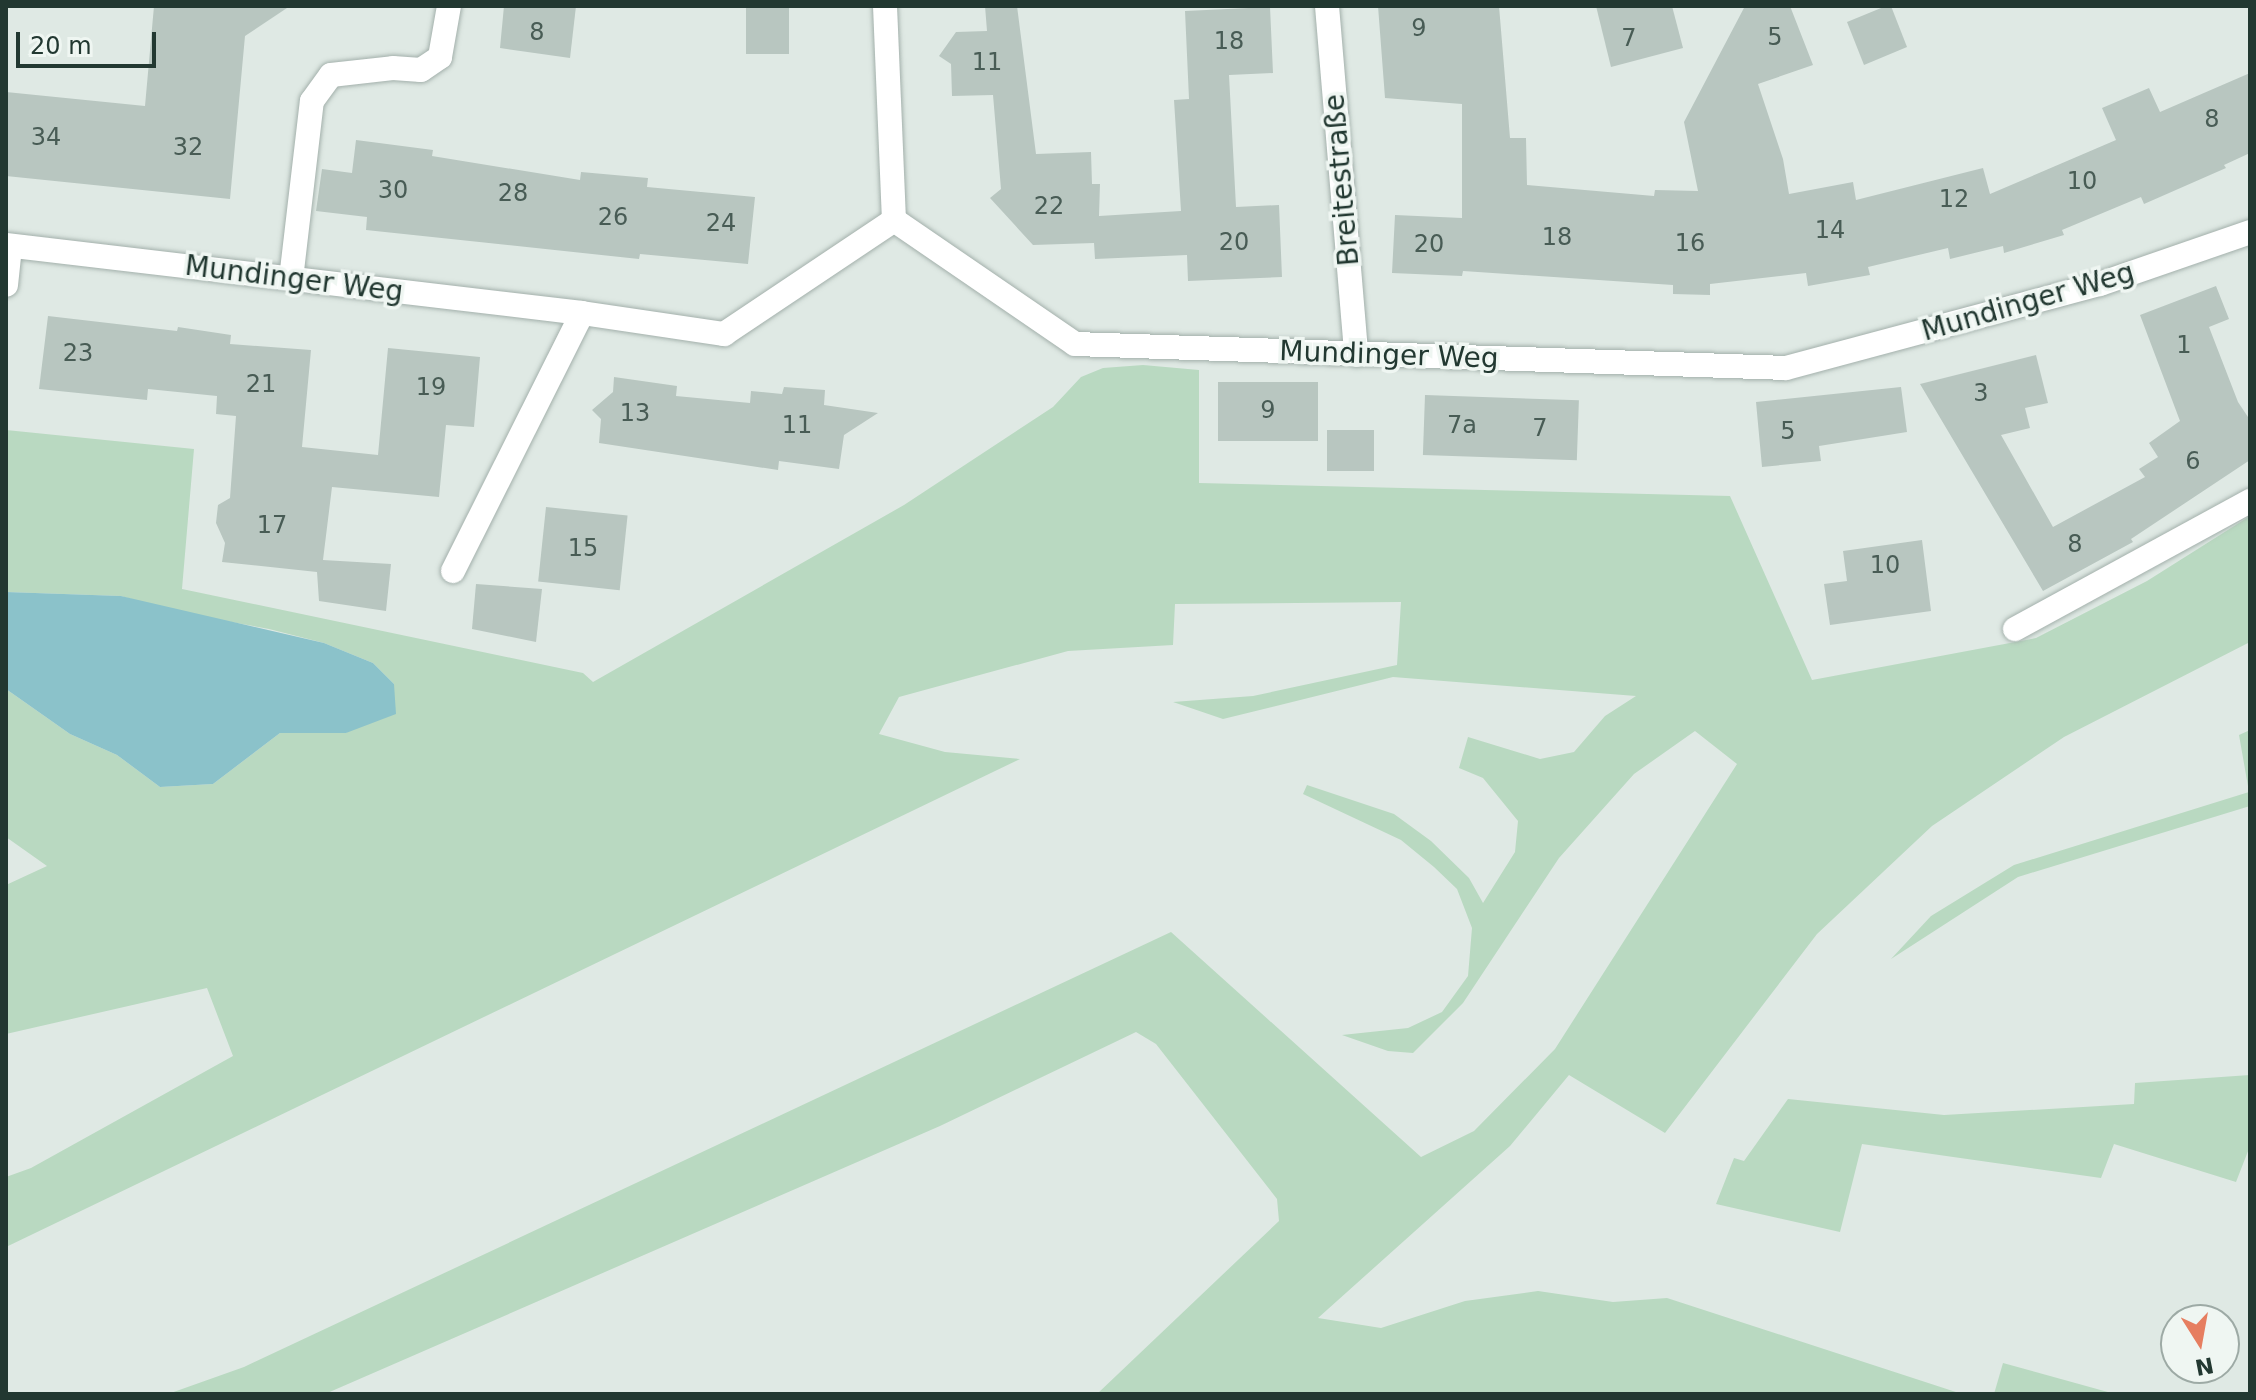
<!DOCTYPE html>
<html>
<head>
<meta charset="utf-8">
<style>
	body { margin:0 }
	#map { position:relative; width:2256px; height:1400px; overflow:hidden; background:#dfe9e4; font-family:"DejaVu Sans",sans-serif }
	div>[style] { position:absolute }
	.green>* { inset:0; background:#b9d9c1 }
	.water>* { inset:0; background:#8bc2ca }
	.building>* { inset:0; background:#b8c6c0; transform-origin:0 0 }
	.roads { filter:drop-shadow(0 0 2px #a3b0ab) drop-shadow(0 0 2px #a3b0ab) }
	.street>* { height:24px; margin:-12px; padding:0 12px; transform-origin:12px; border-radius:12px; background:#fff }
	span { translate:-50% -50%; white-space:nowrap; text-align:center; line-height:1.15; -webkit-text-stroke:7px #eff6f2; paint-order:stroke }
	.number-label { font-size:24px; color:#485c55 }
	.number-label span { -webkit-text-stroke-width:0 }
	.street-label { font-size:28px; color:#223831 }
	.frame { position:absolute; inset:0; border:8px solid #223831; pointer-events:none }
	.north { position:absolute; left:2160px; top:1304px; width:80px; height:80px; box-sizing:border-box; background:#eff6f2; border:2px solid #9daaa5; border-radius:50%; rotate:169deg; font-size:22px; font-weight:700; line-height:32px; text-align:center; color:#223831 }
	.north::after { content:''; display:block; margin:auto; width:28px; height:36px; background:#e67e60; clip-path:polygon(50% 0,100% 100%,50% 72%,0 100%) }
	.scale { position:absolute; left:16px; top:32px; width:140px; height:36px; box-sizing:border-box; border:4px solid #223831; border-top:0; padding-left:10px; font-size:24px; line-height:28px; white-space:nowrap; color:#223831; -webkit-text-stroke:6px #eff6f2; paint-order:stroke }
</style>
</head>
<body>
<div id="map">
	<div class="green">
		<i style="clip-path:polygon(1143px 365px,1199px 370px,1199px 483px,1730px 496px,1812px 680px,2036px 638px,2147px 581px,2250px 516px,2250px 642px,2064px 737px,1932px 826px,1817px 934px,1665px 1133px,1569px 1075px,1510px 1146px,1318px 1318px,1381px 1328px,1465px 1301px,1538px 1291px,1613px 1302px,1667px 1298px,1962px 1394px,1097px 1394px,1279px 1221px,1277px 1199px,1156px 1044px,1136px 1032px,940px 1126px,325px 1394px,168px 1394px,244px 1367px,1171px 932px,1421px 1157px,1474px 1131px,1555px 1049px,1737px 764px,1695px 731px,1634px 774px,1559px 858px,1463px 1003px,1413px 1053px,1388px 1051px,1342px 1035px,1408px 1028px,1442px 1012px,1468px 976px,1472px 928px,1457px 889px,1434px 867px,1401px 840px,1303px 794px,1307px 785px,1394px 814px,1431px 841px,1469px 878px,1483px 903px,1515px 852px,1518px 821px,1483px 778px,1459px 768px,1468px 737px,1540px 759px,1574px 752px,1605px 716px,1636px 696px,1393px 677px,1223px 719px,1173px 702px,1253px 696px,1397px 665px,1401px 602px,1175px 604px,1173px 645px,1068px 651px,899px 697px,879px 734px,945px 752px,1020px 759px,6px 1247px,6px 1177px,31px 1168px,233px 1056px,207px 988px,6px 1034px,6px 885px,47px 866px,6px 837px,6px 689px,70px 734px,117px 755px,160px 787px,213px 784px,280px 733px,346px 733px,394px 684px,373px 663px,324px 643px,269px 629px,176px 612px,121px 596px,6px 592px,6px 430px,194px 449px,182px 589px,583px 673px,593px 682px,904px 505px,1053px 407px,1081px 377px,1103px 368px)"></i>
		<i style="clip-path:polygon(2250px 730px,2250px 806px,2018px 877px,1891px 959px,1931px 916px,2014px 865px,2249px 792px,2239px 735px)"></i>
		<i style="clip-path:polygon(2250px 1075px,2250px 1146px,2236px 1182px,2114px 1144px,2101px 1178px,1862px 1144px,1840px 1232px,1716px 1204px,1734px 1158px,1744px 1161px,1788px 1099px,1944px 1115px,2134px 1104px,2135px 1083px)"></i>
		<i style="clip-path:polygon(2003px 1363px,2115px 1394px,1994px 1394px)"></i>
	</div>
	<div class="water">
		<i style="clip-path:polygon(6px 592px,121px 596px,324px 643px,373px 663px,394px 684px,396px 714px,346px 733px,280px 733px,213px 784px,160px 787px,117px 755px,70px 734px,6px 689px)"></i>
	</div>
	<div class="building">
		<i style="clip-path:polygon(154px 6px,290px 6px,245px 36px,230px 199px,6px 176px,6px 92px,145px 106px)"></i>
		<i style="clip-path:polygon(504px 6px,576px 6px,570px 58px,500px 48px)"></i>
		<i style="left:746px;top:6px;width:43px;height:48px"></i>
		<i style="clip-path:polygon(985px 6px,1017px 6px,1036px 154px,1091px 152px,1092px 184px,1100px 184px,1099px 216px,1181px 211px,1174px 100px,1189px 99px,1185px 11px,1270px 7px,1273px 73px,1229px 75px,1236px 207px,1279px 205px,1282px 277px,1188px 281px,1187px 255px,1095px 259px,1094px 243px,1033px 245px,990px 198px,1001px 189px,993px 95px,952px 96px,951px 64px,939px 56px,956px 32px,987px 31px)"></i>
		<i style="clip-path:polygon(1378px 6px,1499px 6px,1510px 138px,1526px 138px,1527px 185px,1654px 196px,1655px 190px,1698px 191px,1684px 122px,1745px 6px,1790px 6px,1813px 65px,1758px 84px,1783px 159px,1789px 194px,1853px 182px,1856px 200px,1983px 168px,1990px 194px,2116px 140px,2102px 108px,2149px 88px,2160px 112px,2250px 73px,2250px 153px,2224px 165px,2226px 168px,2144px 204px,2141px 197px,2062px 230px,2064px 235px,2004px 253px,2003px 246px,1950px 259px,1948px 248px,1868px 267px,1870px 275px,1808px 286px,1806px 273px,1710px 284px,1710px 295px,1673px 294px,1673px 285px,1463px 271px,1462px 276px,1392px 273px,1395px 215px,1462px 218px,1462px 104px,1385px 98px)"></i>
		<i style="clip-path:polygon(1596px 6px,1672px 6px,1683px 48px,1611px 67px)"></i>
		<i style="clip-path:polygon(1886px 6px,1891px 6px,1907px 47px,1864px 65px,1847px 22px)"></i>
		<i style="clip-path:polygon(356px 140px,433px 150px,432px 156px,580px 180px,581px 172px,648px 178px,647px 187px,755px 197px,748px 264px,640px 254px,639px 259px,366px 230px,367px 217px,316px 211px,322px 169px,352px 173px)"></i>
		<i style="clip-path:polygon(2216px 286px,2229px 319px,2209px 327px,2238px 402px,2250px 420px,2250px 460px,2131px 539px,2133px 542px,2043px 591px,1920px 384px,2036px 355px,2048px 403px,2025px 408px,2030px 428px,2001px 435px,2053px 527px,2145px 477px,2139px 469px,2158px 457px,2149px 443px,2180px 421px,2140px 315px)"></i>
		<i style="clip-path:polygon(48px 316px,177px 331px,178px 327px,231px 335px,230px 344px,311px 350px,302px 447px,378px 455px,388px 348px,480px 357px,474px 427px,446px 425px,439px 497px,332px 487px,323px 560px,391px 564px,386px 611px,319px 601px,317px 572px,222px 562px,225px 543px,216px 523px,218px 505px,230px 498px,236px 416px,216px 414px,217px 396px,148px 389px,147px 400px,39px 389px)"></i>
		<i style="clip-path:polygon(614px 377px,677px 386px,676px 396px,750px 403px,751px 391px,782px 394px,784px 387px,825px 390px,824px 405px,878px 413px,844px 435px,839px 469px,779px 461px,778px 470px,599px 443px,601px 419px,592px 410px,613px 392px)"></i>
		<i style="left:1218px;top:382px;width:100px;height:59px"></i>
		<i style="clip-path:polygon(1901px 387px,1907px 432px,1819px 446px,1821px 461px,1762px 467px,1756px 402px)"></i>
		<i style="left:1425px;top:395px;width:154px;height:60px;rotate:2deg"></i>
		<i style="left:1374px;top:430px;width:41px;height:47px;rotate:90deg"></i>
		<i style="left:546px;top:507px;width:82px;height:75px;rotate:6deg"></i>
		<i style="clip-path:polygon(1922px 540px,1931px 611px,1830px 625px,1824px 584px,1847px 581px,1843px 551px)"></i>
		<i style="clip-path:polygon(476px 584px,542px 589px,536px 642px,472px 629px)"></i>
	</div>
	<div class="roads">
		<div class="street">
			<i style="left:885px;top:6px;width:214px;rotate:87.6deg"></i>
			<i style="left:1327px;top:6px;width:350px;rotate:85.2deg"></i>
			<i style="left:6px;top:245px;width:580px;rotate:6.73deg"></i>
			<i style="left:582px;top:313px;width:144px;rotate:8.4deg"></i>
			<i style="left:724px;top:334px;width:205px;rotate:-33.8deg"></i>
			<i style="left:894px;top:220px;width:219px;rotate:34.4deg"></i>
			<i style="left:1075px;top:344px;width:711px;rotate:1.93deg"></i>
			<i style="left:1786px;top:368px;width:325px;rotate:-15deg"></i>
			<i style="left:2100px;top:284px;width:159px;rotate:-19.1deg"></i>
			<i style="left:291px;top:279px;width:179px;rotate:-83.3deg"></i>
			<i style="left:312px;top:101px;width:32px;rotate:-54deg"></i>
			<i style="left:331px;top:75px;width:62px;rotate:-6.4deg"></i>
			<i style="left:393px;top:68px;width:28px;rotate:4deg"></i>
			<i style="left:421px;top:70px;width:23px;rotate:-34deg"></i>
			<i style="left:440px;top:57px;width:52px;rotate:-80deg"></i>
			<i style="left:6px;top:285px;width:39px;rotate:-84deg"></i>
			<i style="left:453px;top:571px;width:288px;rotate:-63.4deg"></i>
			<i style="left:2015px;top:629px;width:268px;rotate:-28.6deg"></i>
		</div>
	</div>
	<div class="number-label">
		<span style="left:1419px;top:29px">9</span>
		<span style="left:537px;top:33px">8</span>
		<span style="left:1775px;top:38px">5</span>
		<span style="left:1629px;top:39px">7</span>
		<span style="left:1229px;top:42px">18</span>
		<span style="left:987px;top:63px">11</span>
		<span style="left:2212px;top:120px">8</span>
		<span style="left:46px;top:138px">34</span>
		<span style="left:188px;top:148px">32</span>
		<span style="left:2082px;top:182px">10</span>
		<span style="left:393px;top:191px">30</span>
		<span style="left:513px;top:194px">28</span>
		<span style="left:1954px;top:200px">12</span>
		<span style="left:1049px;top:207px">22</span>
		<span style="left:613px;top:218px">26</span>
		<span style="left:721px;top:224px">24</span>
		<span style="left:1830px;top:231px">14</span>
		<span style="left:1557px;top:238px">18</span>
		<span style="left:1234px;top:243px">20</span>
		<span style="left:1690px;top:244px">16</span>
		<span style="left:1429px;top:245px">20</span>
		<span style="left:2184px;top:346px">1</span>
		<span style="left:78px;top:354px">23</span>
		<span style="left:261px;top:385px">21</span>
		<span style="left:431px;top:388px">19</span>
		<span style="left:1981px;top:394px">3</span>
		<span style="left:1268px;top:411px">9</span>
		<span style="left:635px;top:414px">13</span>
		<span style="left:797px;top:426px">11</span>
		<span style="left:1462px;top:426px">7a</span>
		<span style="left:1540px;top:429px">7</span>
		<span style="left:1788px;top:432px">5</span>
		<span style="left:2193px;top:462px">6</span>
		<span style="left:272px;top:526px">17</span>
		<span style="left:2075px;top:545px">8</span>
		<span style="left:583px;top:549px">15</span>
		<span style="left:1885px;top:566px">10</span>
	</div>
	<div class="street-label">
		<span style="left:1342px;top:180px;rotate:-95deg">Breitestraße</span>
		<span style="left:294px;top:279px;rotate:7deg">Mundinger Weg</span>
		<span style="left:2028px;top:302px;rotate:-16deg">Mundinger Weg</span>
		<span style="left:1389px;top:355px;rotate:2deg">Mundinger Weg</span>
	</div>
	<div class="frame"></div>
	<div class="north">N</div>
	<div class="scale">20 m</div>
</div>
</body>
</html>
